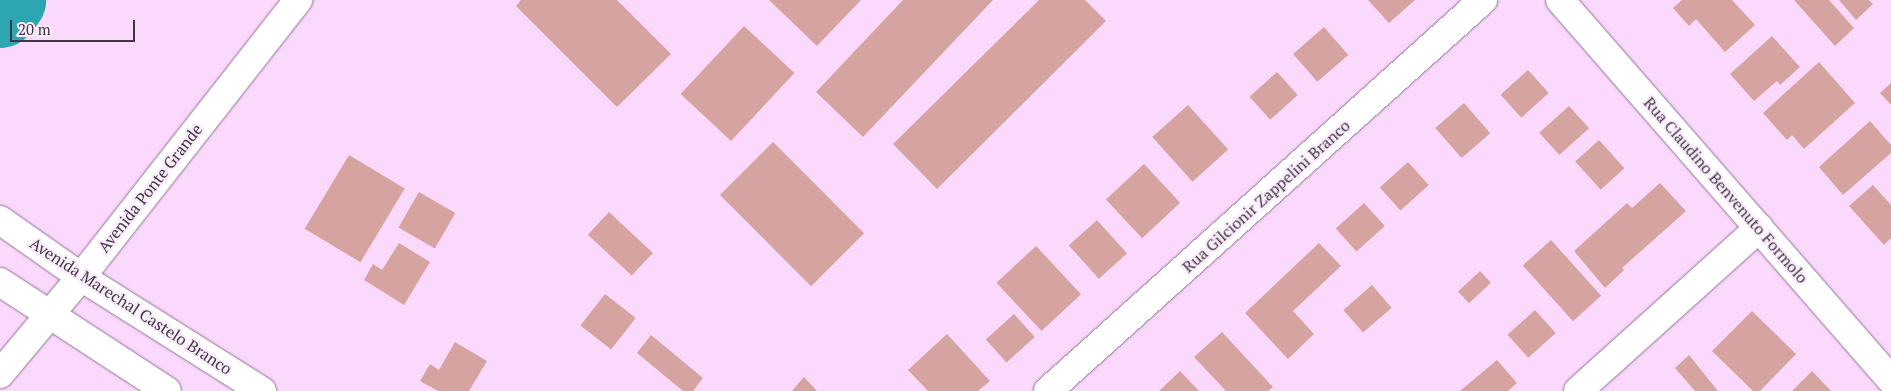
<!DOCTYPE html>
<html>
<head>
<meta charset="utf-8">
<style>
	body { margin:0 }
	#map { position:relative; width:1891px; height:391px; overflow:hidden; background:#fad9fc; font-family:"PT Serif",serif }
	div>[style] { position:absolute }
	.river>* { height:75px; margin:-37.5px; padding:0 37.5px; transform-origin:37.5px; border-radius:37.5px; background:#2ea6b1 }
	.building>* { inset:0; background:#d5a4a0; transform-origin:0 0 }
	.roads { filter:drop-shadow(0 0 1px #937595) drop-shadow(0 0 1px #937595) }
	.minor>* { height:28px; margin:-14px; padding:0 14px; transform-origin:14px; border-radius:14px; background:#fff }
	.tertiary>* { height:28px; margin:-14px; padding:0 14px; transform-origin:14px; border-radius:14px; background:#fff }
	span { translate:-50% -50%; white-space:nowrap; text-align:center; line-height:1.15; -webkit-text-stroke:5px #fbeefc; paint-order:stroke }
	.street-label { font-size:16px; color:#423543 }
	.scale { position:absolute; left:10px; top:20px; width:125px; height:22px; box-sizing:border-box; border:2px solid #423543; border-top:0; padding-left:6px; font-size:15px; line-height:18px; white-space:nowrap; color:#423543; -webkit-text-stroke:4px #fbeefc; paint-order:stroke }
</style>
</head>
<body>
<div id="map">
	<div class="river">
		<i style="left:0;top:10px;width:13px;rotate:-51deg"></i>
	</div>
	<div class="building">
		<i style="clip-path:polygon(521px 0,617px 0,671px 54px,617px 107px,516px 6px)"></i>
		<i style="clip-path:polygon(769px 0,861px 0,817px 46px)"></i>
		<i style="clip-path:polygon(903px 0,993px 0,863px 137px,816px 92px)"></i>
		<i style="clip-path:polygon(1039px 0,1085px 0,1106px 21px,937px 189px,893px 144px)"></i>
		<i style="clip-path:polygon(1368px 0,1415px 0,1389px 23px)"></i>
		<i style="clip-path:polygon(1682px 0,1732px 0,1755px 25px,1725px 52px,1696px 19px,1689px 26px,1673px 8px)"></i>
		<i style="clip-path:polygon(1794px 0,1829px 0,1854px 28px,1835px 46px)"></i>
		<i style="clip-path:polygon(1839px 0,1869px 0,1873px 4px,1856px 20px)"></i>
		<i style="left:744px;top:26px;width:69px;height:93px;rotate:43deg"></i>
		<i style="left:1324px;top:27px;width:37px;height:41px;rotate:49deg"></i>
		<i style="clip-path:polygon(1772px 36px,1800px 67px,1780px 85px,1777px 81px,1754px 101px,1730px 74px)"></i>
		<i style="clip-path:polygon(1819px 62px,1855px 103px,1804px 149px,1792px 135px,1787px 140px,1763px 113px)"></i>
		<i style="left:1528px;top:70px;width:31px;height:37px;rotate:48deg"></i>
		<i style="left:1277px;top:72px;width:31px;height:37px;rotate:48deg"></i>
		<i style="clip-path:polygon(1891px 83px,1891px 105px,1880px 93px)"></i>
		<i style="left:1464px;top:103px;width:40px;height:38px;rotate:49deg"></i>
		<i style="left:1188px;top:105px;width:60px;height:48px;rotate:48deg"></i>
		<i style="left:1569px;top:106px;width:30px;height:40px;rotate:48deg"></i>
		<i style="clip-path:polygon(1870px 121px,1891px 145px,1891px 153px,1843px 195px,1819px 167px)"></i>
		<i style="left:1599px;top:140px;width:38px;height:32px;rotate:48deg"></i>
		<i style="left:773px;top:142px;width:129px;height:75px;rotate:45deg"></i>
		<i style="left:349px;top:155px;width:65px;height:86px;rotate:31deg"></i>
		<i style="left:1408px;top:162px;width:31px;height:38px;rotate:48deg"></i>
		<i style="left:1144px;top:164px;width:53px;height:52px;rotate:47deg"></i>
		<i style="clip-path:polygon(1660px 183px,1686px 211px,1622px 268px,1624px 270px,1605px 288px,1574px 251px,1627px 203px,1632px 208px)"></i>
		<i style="clip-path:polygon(1873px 185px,1891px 205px,1891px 238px,1884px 245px,1849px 206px)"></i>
		<i style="left:419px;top:192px;width:42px;height:41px;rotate:30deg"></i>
		<i style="left:1364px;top:203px;width:31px;height:38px;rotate:48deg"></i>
		<i style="left:609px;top:212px;width:60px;height:31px;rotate:43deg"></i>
		<i style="left:1097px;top:220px;width:45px;height:38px;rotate:48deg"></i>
		<i style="left:1551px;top:240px;width:75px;height:38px;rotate:48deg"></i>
		<i style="clip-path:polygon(399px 243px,430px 262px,404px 305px,364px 280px,373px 264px,382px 270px)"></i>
		<i style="clip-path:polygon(1319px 243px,1341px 266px,1293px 311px,1314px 334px,1288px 359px,1245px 313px)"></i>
		<i style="left:1036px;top:246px;width:66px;height:54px;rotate:47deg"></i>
		<i style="left:1480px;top:271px;width:16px;height:30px;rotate:47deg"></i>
		<i style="left:1372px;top:285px;width:30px;height:38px;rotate:49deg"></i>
		<i style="left:605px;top:294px;width:39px;height:40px;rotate:38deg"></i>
		<i style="left:1535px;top:310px;width:31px;height:37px;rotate:48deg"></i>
		<i style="clip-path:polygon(1752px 311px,1796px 354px,1760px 391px,1753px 391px,1712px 351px)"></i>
		<i style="left:1014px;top:314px;width:31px;height:38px;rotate:48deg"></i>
		<i style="clip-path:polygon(1222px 332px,1273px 387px,1268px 391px,1226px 391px,1194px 357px)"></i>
		<i style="clip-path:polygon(947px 334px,990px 381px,978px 391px,928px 391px,908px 370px)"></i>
		<i style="clip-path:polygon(651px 335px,703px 378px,693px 391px,683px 391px,637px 353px)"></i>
		<i style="clip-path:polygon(455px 342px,487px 361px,469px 391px,438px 391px,420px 381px,430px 364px,439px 370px)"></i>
		<i style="clip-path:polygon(1689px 355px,1718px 391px,1695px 391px,1675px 368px)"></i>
		<i style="clip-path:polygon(1497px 360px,1517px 383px,1508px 391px,1460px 391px)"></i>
		<i style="clip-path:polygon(1180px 371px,1199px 391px,1159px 391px)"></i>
		<i style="clip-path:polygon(1812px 371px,1831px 391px,1792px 391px)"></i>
		<i style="clip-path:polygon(804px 377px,817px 391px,792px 391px)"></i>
	</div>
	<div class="roads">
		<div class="minor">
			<i style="left:1560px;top:0;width:504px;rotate:48.94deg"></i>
			<i style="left:1048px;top:391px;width:585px;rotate:-41.95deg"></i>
			<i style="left:1578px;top:391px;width:244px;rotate:-42deg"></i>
		</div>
		<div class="tertiary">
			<i style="left:0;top:220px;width:99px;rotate:35.1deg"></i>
			<i style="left:81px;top:277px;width:214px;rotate:32.2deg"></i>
			<i style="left:0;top:282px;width:199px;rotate:33.1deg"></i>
			<i style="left:0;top:374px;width:126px;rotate:-50.1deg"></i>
			<i style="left:81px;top:277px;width:352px;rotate:-51.9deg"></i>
		</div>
	</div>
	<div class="street-label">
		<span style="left:150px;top:188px;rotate:-52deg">Avenida Ponte Grande</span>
		<span style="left:1726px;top:190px;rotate:49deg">Rua Claudino Benvenuto Formolo</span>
		<span style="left:1266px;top:196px;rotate:-42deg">Rua Gilcionir Zappelini Branco</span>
		<span style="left:131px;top:306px;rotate:33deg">Avenida Marechal Castelo Branco</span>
	</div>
	<div class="scale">20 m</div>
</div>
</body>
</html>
